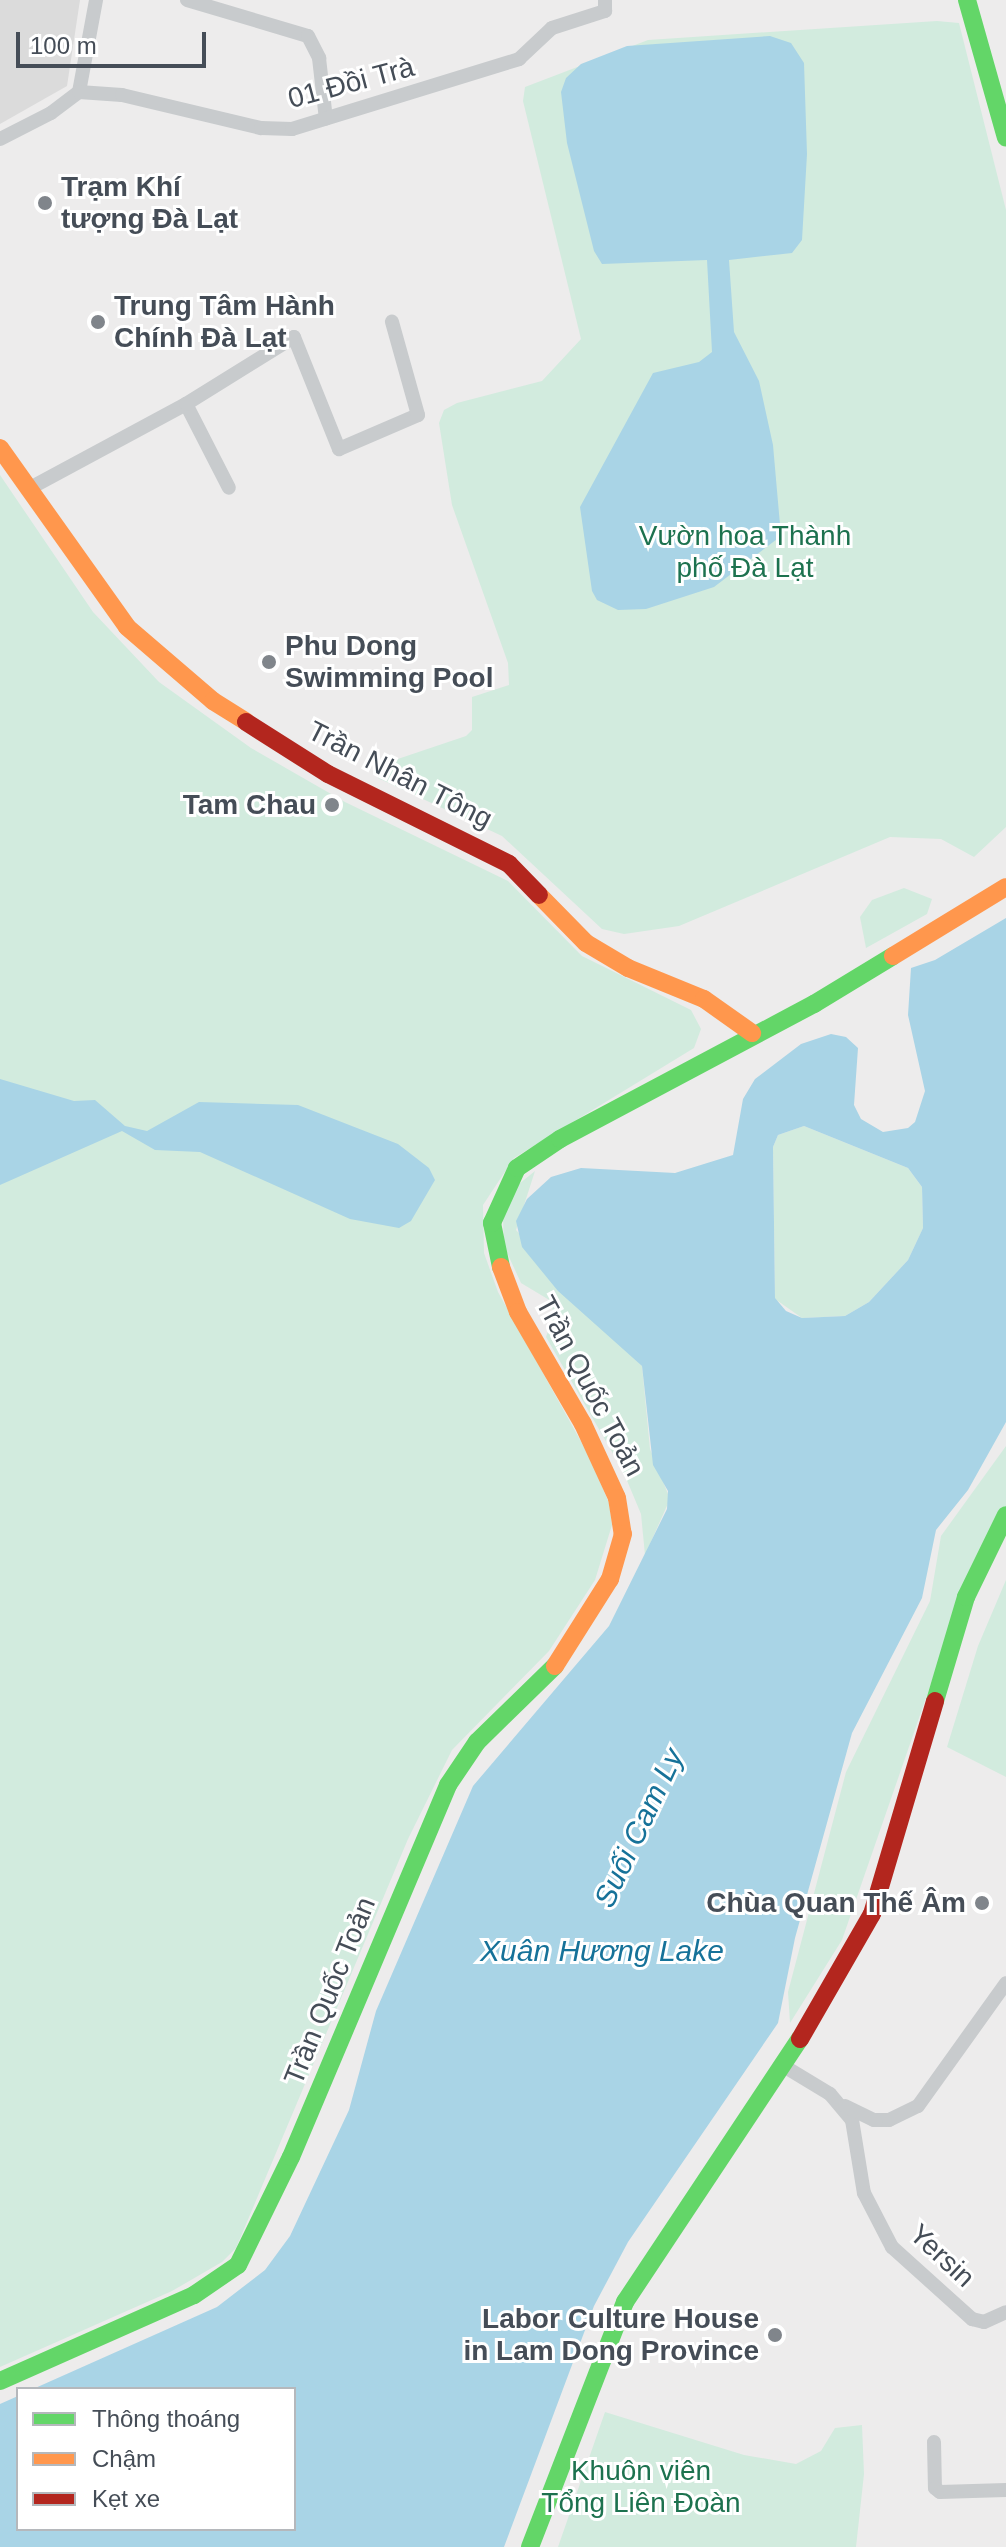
<!DOCTYPE html>
<html>
<head>
<meta charset="utf-8">
<style>
	body { margin:0 }
	#map { position:relative; width:1006px; height:2547px; overflow:hidden; background:#edecec; font-family:Arial,sans-serif }
	div>[style] { position:absolute }
	.education>* { inset:0; background:#dbdbdb }
	.green>* { inset:0; background:#d2ebde }
	.water>* { inset:0; background:#a9d4e6 }
	.street>* { height:14px; margin:-7px; padding:0 7px; transform-origin:7px; border-radius:7px; background:#c8cbcd }
	.fast>* { height:18px; margin:-9px; padding:0 9px; transform-origin:9px; border-radius:9px; background:#63d668 }
	.slow>* { height:18px; margin:-9px; padding:0 9px; transform-origin:9px; border-radius:9px; background:#ff974d }
	.jam>* { height:18px; margin:-9px; padding:0 9px; transform-origin:9px; border-radius:9px; background:#b3261e }
	.dots>* { width:22px; height:22px; translate:-50% -50%; box-sizing:border-box; border:4px solid #fff; border-radius:50% }
	span { translate:-50% -50%; white-space:nowrap; text-align:center; line-height:1.15; -webkit-text-stroke:6px #fff; paint-order:stroke }
	.street-label { font-size:28px; color:#454d57 }
	.poi-label { font-size:28px; color:#454d57; font-weight:700 }
	.left { translate:0 -50%; text-align:left }
	.right { translate:-100% -50%; text-align:right }
	.park-label { font-size:28px; color:#1d724f }
	.water-label { font-size:30px; color:#167299; font-style:italic }
	.legend { position:absolute; left:16px; top:2387px; width:280px; height:144px; box-sizing:border-box; background:#fff; border:2px solid #b5b8bc; margin:0; padding:10px 14px; list-style:none; font-size:24px; color:#454d57 }
	.legend li { display:flex; align-items:center; gap:16px; height:40px }
	.legend b { width:40px; border:2px solid #b5b8bc }
	.scale { position:absolute; left:16px; top:32px; width:190px; height:36px; box-sizing:border-box; border:4px solid #454d57; border-top:0; padding-left:10px; font-size:24px; line-height:28px; white-space:nowrap; color:#454d57; -webkit-text-stroke:6px #fff; paint-order:stroke }
</style>
</head>
<body>
<div id="map">
	<div class="education">
		<i style="clip-path:polygon(0 0,80px 0,67px 86px,0 124px)"></i>
	</div>
	<div class="green">
		<i style="clip-path:polygon(937px 21px,959px 23px,1006px 210px,1006px 827px,974px 857px,941px 839px,890px 837px,679px 926px,624px 934px,602px 929px,502px 836px,378px 778px,377px 766px,466px 736px,472px 730px,472px 697px,509px 685px,508px 663px,452px 505px,439px 423px,444px 410px,457px 403px,542px 381px,581px 339px,523px 101px,525px 87px,648px 40px)"></i>
		<i style="clip-path:polygon(0 475px,93px 612px,159px 682px,251px 748px,345px 802px,508px 881px,582px 956px,691px 1010px,701px 1029px,694px 1048px,514px 1158px,483px 1205px,484px 1253px,498px 1292px,589px 1456px,609px 1503px,612px 1525px,595px 1580px,549px 1651px,452px 1750px,408px 1839px,236px 2248px,222px 2262px,172px 2291px,0 2367px)"></i>
		<i style="clip-path:polygon(904px 888px,932px 899px,927px 914px,866px 948px,860px 917px,872px 900px)"></i>
		<i style="clip-path:polygon(804px 1126px,908px 1168px,922px 1187px,923px 1228px,908px 1260px,869px 1302px,845px 1316px,802px 1318px,775px 1299px,773px 1147px,778px 1135px)"></i>
		<i style="clip-path:polygon(535px 1171px,516px 1230px,642px 1366px,650px 1449px,670px 1499px,645px 1555px,641px 1514px,623px 1471px,546px 1337px,554px 1315px,551px 1301px,521px 1283px,504px 1246px,503px 1217px,519px 1184px)"></i>
		<i style="clip-path:polygon(1006px 1446px,1006px 1518px,962px 1594px,842px 1940px,790px 2023px,788px 1992px,846px 1772px,930px 1601px,941px 1536px)"></i>
		<i style="clip-path:polygon(1006px 1580px,1006px 1777px,947px 1747px,978px 1646px)"></i>
		<i style="clip-path:polygon(605px 2412px,744px 2455px,796px 2464px,821px 2451px,835px 2428px,862px 2425px,864px 2474px,856px 2547px,558px 2547px)"></i>
	</div>
	<div class="water">
		<i style="clip-path:polygon(770px 36px,791px 43px,804px 63px,807px 154px,802px 240px,792px 253px,729px 260px,734px 332px,759px 381px,773px 445px,781px 536px,714px 587px,646px 609px,618px 610px,597px 600px,592px 591px,580px 507px,653px 373px,699px 362px,712px 352px,707px 260px,602px 264px,594px 251px,567px 143px,561px 92px,566px 78px,581px 64px,627px 46px)"></i>
		<i style="clip-path:polygon(evenodd,1006px 918px,1006px 1422px,968px 1490px,936px 1530px,922px 1598px,852px 1733px,795px 1938px,778px 2023px,628px 2242px,594px 2306px,504px 2547px,0 2547px,0 2404px,18px 2396px,18px 2529px,294px 2529px,294px 2389px,33px 2389px,217px 2307px,265px 2270px,290px 2236px,349px 2110px,376px 2011px,473px 1786px,609px 1626px,667px 1509px,668px 1491px,653px 1465px,642px 1366px,558px 1291px,522px 1247px,516px 1221px,527px 1199px,551px 1177px,581px 1168px,675px 1173px,733px 1155px,743px 1099px,755px 1079px,801px 1044px,831px 1034px,846px 1037px,858px 1048px,854px 1105px,861px 1119px,883px 1132px,908px 1128px,915px 1122px,925px 1091px,908px 1015px,911px 968px,935px 960px,1006px 918px,804px 1126px,908px 1168px,922px 1187px,923px 1228px,908px 1260px,869px 1302px,845px 1316px,802px 1318px,786px 1311px,775px 1298px,773px 1147px,778px 1135px,804px 1126px)"></i>
		<i style="clip-path:polygon(0 1079px,74px 1101px,95px 1100px,125px 1126px,147px 1131px,199px 1102px,298px 1105px,398px 1144px,429px 1168px,435px 1180px,411px 1221px,399px 1228px,350px 1219px,200px 1152px,155px 1150px,122px 1131px,0 1185px)"></i>
	</div>
	<div class="street">
		<i style="left:187px;top:0;width:126px;rotate:16.6deg"></i>
		<i style="left:308px;top:36px;width:25px;rotate:63deg"></i>
		<i style="left:319px;top:58px;width:61px;rotate:83.5deg"></i>
		<i style="left:79px;top:92px;width:94px;rotate:-79.5deg"></i>
		<i style="left:0;top:139px;width:57px;rotate:-27deg"></i>
		<i style="left:51px;top:113px;width:35px;rotate:-37deg"></i>
		<i style="left:79px;top:92px;width:43px;rotate:4deg"></i>
		<i style="left:122px;top:95px;width:143px;rotate:13.4deg"></i>
		<i style="left:261px;top:128px;width:31px;rotate:2deg"></i>
		<i style="left:292px;top:129px;width:238px;rotate:-17.1deg"></i>
		<i style="left:519px;top:59px;width:45px;rotate:-43.2deg"></i>
		<i style="left:552px;top:28px;width:56px;rotate:-17.8deg"></i>
		<i style="left:605px;top:11px;width:11px;rotate:-90deg"></i>
		<i style="left:186px;top:404px;width:94px;rotate:62.9deg"></i>
		<i style="left:32px;top:487px;width:175px;rotate:-28.3deg"></i>
		<i style="left:186px;top:404px;width:127px;rotate:-31.8deg"></i>
		<i style="left:294px;top:337px;width:121px;rotate:68.1deg"></i>
		<i style="left:339px;top:449px;width:86px;rotate:-23.3deg"></i>
		<i style="left:418px;top:415px;width:97px;rotate:-105.6deg"></i>
		<i style="left:782px;top:2065px;width:56px;rotate:31.1deg"></i>
		<i style="left:830px;top:2094px;width:34px;rotate:50deg"></i>
		<i style="left:852px;top:2120px;width:74px;rotate:80.7deg"></i>
		<i style="left:864px;top:2193px;width:61px;rotate:62.6deg"></i>
		<i style="left:892px;top:2247px;width:108px;rotate:42deg"></i>
		<i style="left:972px;top:2319px;width:12px;rotate:14deg"></i>
		<i style="left:984px;top:2322px;width:24px;rotate:-24deg"></i>
		<i style="left:845px;top:2106px;width:32px;rotate:26deg"></i>
		<i style="left:874px;top:2120px;width:15px"></i>
		<i style="left:889px;top:2120px;width:32px;rotate:-26deg"></i>
		<i style="left:918px;top:2106px;width:151px;rotate:-54.4deg"></i>
		<i style="left:934px;top:2442px;width:46px;rotate:88.8deg"></i>
		<i style="left:935px;top:2488px;width:6px;rotate:39deg"></i>
		<i style="left:940px;top:2492px;width:66px;rotate:-1.7deg"></i>
	</div>
	<div class="fast">
		<i style="left:967px;top:0;width:143px;rotate:74.2deg"></i>
		<i style="left:501px;top:1267px;width:45px;rotate:-101.6deg"></i>
		<i style="left:492px;top:1223px;width:60px;rotate:-65.6deg"></i>
		<i style="left:517px;top:1168px;width:52px;rotate:-34deg"></i>
		<i style="left:560px;top:1139px;width:288px;rotate:-28deg"></i>
		<i style="left:814px;top:1004px;width:92px;rotate:-31.3deg"></i>
		<i style="left:935px;top:1701px;width:109px;rotate:-73.4deg"></i>
		<i style="left:966px;top:1597px;width:91px;rotate:-64deg"></i>
		<i style="left:0;top:2381px;width:212px;rotate:-23.9deg"></i>
		<i style="left:194px;top:2295px;width:53px;rotate:-34.3deg"></i>
		<i style="left:238px;top:2265px;width:120px;rotate:-63.9deg"></i>
		<i style="left:291px;top:2157px;width:404px;rotate:-67.1deg"></i>
		<i style="left:448px;top:1785px;width:52px;rotate:-56deg"></i>
		<i style="left:477px;top:1742px;width:109px;rotate:-44.3deg"></i>
		<i style="left:530px;top:2547px;width:263px;rotate:-68.8deg"></i>
		<i style="left:625px;top:2302px;width:316px;rotate:-56.4deg"></i>
	</div>
	<div class="slow">
		<i style="left:0;top:448px;width:219px;rotate:54.6deg"></i>
		<i style="left:127px;top:627px;width:113px;rotate:40.7deg"></i>
		<i style="left:213px;top:701px;width:39px;rotate:32deg"></i>
		<i style="left:539px;top:895px;width:67px;rotate:45.6deg"></i>
		<i style="left:586px;top:943px;width:49px;rotate:30.8deg"></i>
		<i style="left:628px;top:968px;width:82px;rotate:22.2deg"></i>
		<i style="left:704px;top:999px;width:59px;rotate:35.3deg"></i>
		<i style="left:893px;top:956px;width:132px;rotate:-31.4deg"></i>
		<i style="left:501px;top:1267px;width:48px;rotate:69.3deg"></i>
		<i style="left:518px;top:1312px;width:129px;rotate:59.9deg"></i>
		<i style="left:583px;top:1424px;width:81px;rotate:65.3deg"></i>
		<i style="left:617px;top:1498px;width:36px;rotate:81deg"></i>
		<i style="left:623px;top:1534px;width:47px;rotate:106.1deg"></i>
		<i style="left:610px;top:1579px;width:103px;rotate:122.3deg"></i>
	</div>
	<div class="jam">
		<i style="left:246px;top:722px;width:97px;rotate:32.4deg"></i>
		<i style="left:328px;top:774px;width:202px;rotate:26.4deg"></i>
		<i style="left:509px;top:864px;width:43px;rotate:45.9deg"></i>
		<i style="left:800px;top:2039px;width:144px;rotate:-60.1deg"></i>
		<i style="left:872px;top:1914px;width:222px;rotate:-73.5deg"></i>
	</div>
	<div class="dots">
		<i style="left:45px;top:203px;background:#80858b"></i>
		<i style="left:98px;top:322px;background:#80858b"></i>
		<i style="left:269px;top:662px;background:#80858b"></i>
		<i style="left:332px;top:805px;background:#80858b"></i>
		<i style="left:982px;top:1903px;background:#80858b"></i>
		<i style="left:775px;top:2335px;background:#80858b"></i>
	</div>
	<div class="street-label">
		<span style="left:351px;top:83px;rotate:-15deg">01 Đồi Trà</span>
		<span style="left:400px;top:775px;rotate:27deg">Trần Nhân Tông</span>
		<span style="left:590px;top:1386px;rotate:62deg">Trần Quốc Toản</span>
		<span style="left:330px;top:1991px;rotate:-68deg">Trần Quốc Toản</span>
		<span style="left:942px;top:2256px;rotate:43deg">Yersin</span>
	</div>
	<div class="poi-label">
		<span class="left" style="left:61px;top:203px">Trạm Khí<br>tượng Đà Lạt</span>
		<span class="left" style="left:114px;top:322px">Trung Tâm Hành<br>Chính Đà Lạt</span>
		<span class="left" style="left:285px;top:662px">Phu Dong<br>Swimming Pool</span>
		<span class="right" style="left:316px;top:805px">Tam Chau</span>
		<span class="right" style="left:966px;top:1903px">Chùa Quan Thế Âm</span>
		<span class="right" style="left:759px;top:2335px">Labor Culture House<br>in Lam Dong Province</span>
	</div>
	<div class="park-label">
		<span style="left:745px;top:552px">Vườn hoa Thành<br>phố Đà Lạt</span>
		<span style="left:641px;top:2487px">Khuôn viên<br>Tổng Liên Đoàn</span>
	</div>
	<div class="water-label">
		<span style="left:639px;top:1828px;rotate:-65deg">Suối Cam Ly</span>
		<span style="left:602px;top:1951px">Xuân Hương Lake</span>
	</div>
	<ul class="legend">
	<li><b style="height:10px;background:#63d668"></b>Thông thoáng</li>
	<li><b style="height:10px;background:#ff974d"></b>Chậm</li>
	<li><b style="height:10px;background:#b3261e"></b>Kẹt xe</li>
	</ul>
	<div class="scale">100 m</div>
</div>
</body>
</html>
